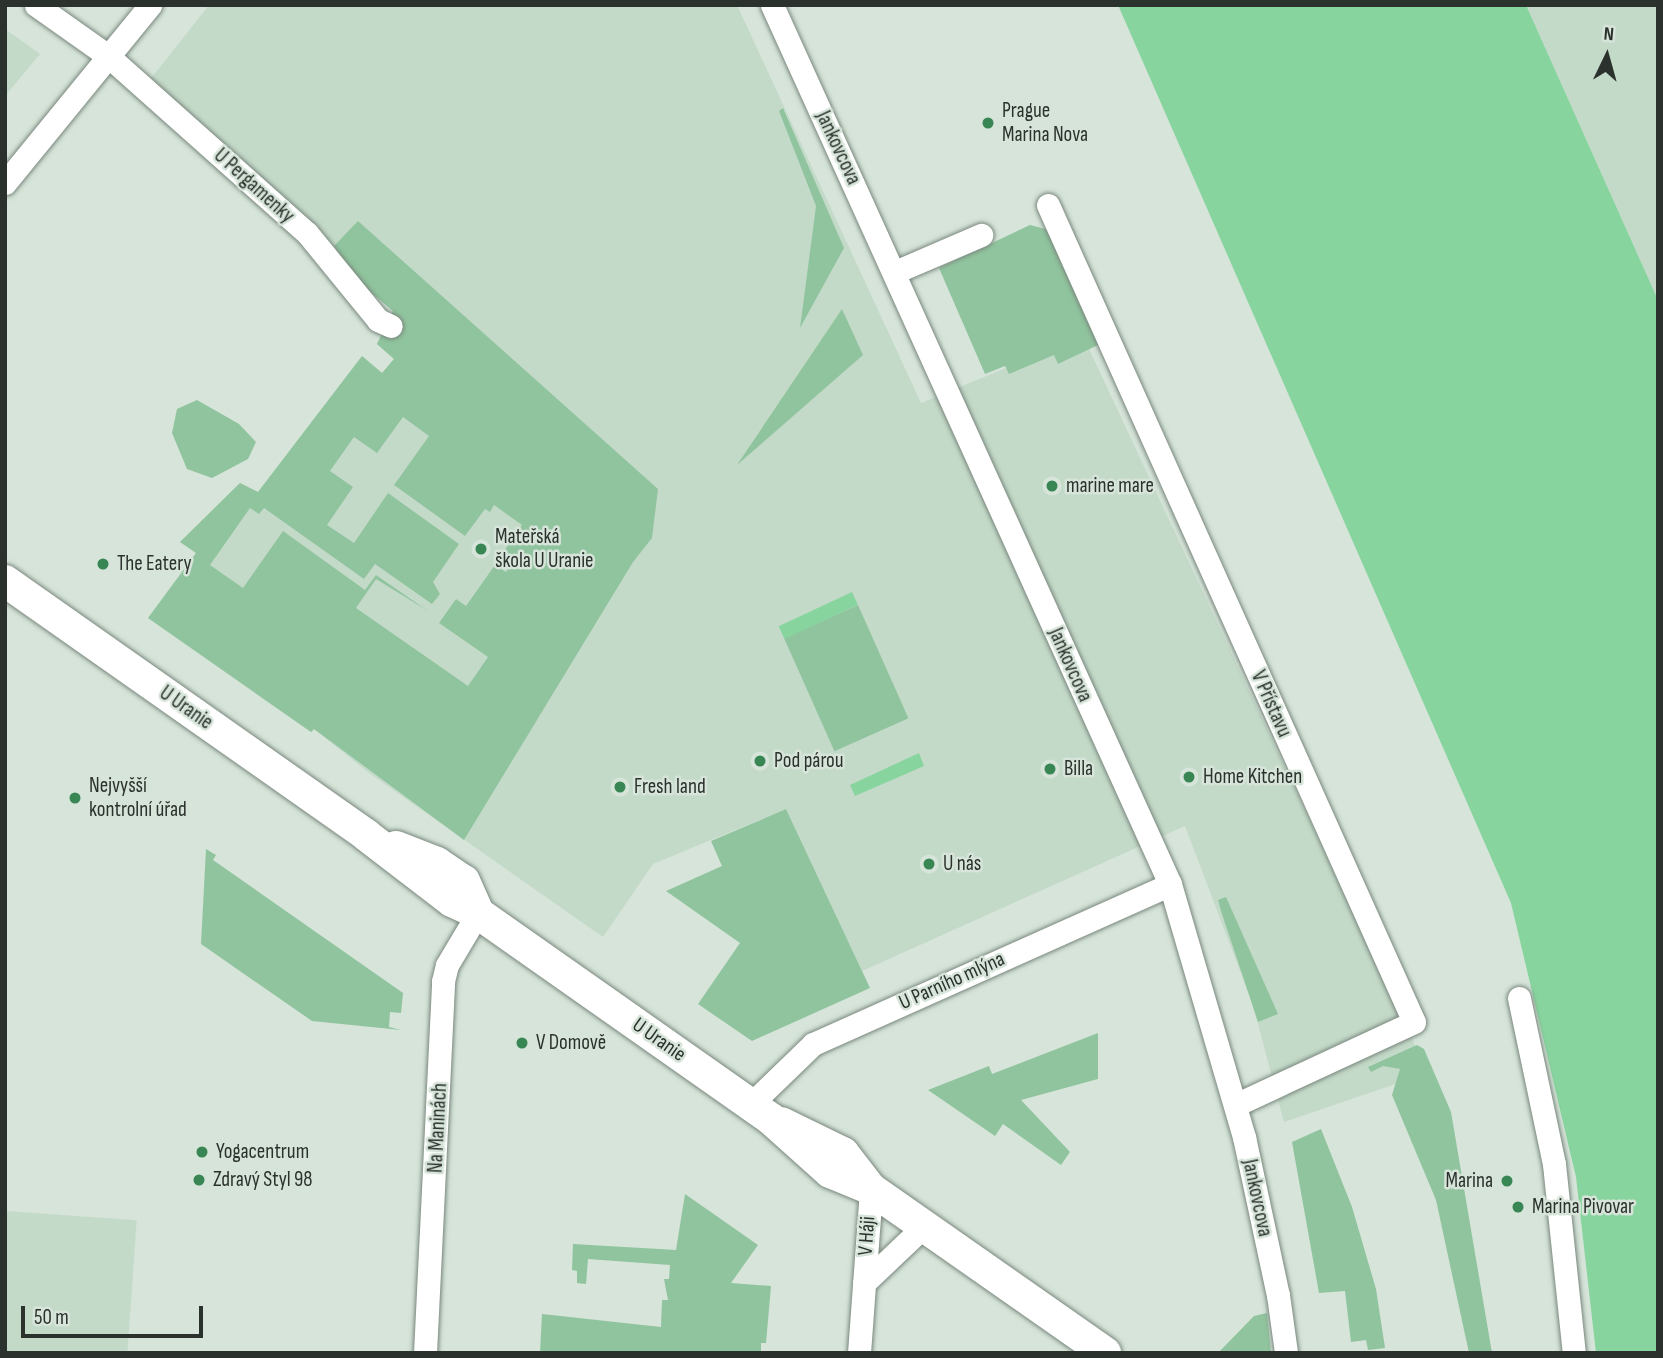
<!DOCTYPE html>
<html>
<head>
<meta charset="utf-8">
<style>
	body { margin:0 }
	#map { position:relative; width:1663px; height:1358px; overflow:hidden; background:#d6e4d9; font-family:"Sofia Sans Condensed",sans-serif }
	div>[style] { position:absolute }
	.built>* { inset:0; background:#c4dac9; transform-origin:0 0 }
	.green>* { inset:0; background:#90c49e; transform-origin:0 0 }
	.water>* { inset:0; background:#88d49f; transform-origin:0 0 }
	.roads { filter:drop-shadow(0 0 2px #79877d) drop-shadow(0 0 2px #79877d) }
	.street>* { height:23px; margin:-11.5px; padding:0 11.5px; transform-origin:11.5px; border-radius:11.5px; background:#fff }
	.secondary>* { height:32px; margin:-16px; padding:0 16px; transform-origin:16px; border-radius:16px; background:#fff }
	.dots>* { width:19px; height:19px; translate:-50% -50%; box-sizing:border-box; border:4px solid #d6e4d9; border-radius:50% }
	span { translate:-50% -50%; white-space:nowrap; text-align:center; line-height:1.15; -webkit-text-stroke:5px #d6e4d9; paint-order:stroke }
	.poi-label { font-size:21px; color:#2b312c }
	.left { translate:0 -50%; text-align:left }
	.right { translate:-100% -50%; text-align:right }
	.street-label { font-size:21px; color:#2b312c }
	.frame { position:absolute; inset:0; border:7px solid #2b312c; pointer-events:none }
	.north { position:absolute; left:1572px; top:21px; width:70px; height:70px; -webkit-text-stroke:5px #d6e4d9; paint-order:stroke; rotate:5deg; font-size:19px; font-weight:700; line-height:28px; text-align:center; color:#2b312c }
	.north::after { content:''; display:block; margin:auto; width:24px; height:32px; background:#2b312c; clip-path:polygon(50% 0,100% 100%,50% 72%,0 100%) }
	.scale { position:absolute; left:21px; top:1306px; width:182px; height:32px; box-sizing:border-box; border:4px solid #2b312c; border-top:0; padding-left:9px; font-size:21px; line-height:24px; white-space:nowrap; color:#2b312c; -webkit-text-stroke:5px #d6e4d9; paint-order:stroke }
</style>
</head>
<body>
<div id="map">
	<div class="built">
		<i style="clip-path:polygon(209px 5px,737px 5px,921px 403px,1083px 336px,1428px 1073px,1284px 1122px,1253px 1005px,1185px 826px,862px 971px,786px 809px,653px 864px,603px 937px,369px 773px,314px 729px,311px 732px,148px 618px,196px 553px,180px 542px,240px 483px,258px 492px,362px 356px,382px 373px,394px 359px,377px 344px,393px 311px,354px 278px,334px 246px,149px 81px)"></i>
		<i style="clip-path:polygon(1526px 5px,1658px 5px,1658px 300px)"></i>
		<i style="clip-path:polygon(5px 29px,40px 54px,5px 96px)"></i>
		<i style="left:5px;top:1211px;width:132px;height:142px;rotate:4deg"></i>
	</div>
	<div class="green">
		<i style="clip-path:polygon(783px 108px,844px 248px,800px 328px,816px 206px,779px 111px)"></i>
		<i style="clip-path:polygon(evenodd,358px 221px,658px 489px,652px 538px,633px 562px,464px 840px,314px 729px,311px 732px,148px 618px,196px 553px,180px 542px,240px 483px,258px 492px,362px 356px,382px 373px,394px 359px,377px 344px,393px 311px,354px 278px,334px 246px,358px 221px,403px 417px,429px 436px,394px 485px,465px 536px,485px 509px,490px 512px,494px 505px,522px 525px,502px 554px,513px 561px,506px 572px,495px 565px,466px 606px,456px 599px,439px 623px,488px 657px,468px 686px,356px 608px,376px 579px,428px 611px,376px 575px,365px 590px,283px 531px,243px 588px,210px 565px,250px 508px,259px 514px,264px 508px,364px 579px,375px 564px,432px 604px,440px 594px,433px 582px,459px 544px,388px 493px,354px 543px,327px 525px,353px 487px,330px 471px,354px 437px,377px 453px,403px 417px)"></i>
		<i style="clip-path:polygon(1030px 225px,1049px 230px,1100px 344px,1058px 364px,1054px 355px,1009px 374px,1005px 366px,985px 374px,939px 268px)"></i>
		<i style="clip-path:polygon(842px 309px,863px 355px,737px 465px)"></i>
		<i style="clip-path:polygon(197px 400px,239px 424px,256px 442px,248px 459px,212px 478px,187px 469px,172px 433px,177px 409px)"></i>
		<i style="left:858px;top:605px;width:124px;height:81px;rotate:66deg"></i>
		<i style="clip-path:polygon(786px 809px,870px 988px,752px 1041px,698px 1004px,740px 943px,666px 891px,722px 866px,711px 841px)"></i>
		<i style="clip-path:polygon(206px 849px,216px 855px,213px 860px,403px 993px,401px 1013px,390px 1012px,389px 1027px,401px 1030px,312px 1021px,201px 944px)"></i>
		<i style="clip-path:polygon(1226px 897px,1278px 1014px,1258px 1022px,1221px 911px,1218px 900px)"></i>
		<i style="clip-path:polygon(1098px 1033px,1098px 1079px,1021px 1100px,1070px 1152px,1061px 1165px,1003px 1124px,995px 1136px,928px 1090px,989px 1066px,992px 1074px)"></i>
		<i style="clip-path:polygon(1417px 1045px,1424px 1049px,1451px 1112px,1492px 1353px,1469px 1353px,1436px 1200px,1392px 1095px,1400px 1069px,1383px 1066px,1371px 1072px,1368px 1067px)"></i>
		<i style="clip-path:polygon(1321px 1129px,1352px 1207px,1376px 1289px,1385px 1348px,1368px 1350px,1366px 1340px,1351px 1342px,1345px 1291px,1319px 1293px,1292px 1142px)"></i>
		<i style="clip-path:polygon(685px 1194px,758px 1245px,731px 1283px,771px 1286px,766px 1343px,761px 1343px,761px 1353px,540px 1353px,542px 1314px,661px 1327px,662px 1300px,668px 1300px,664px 1279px,669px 1279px,670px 1265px,588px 1259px,586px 1284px,577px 1283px,577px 1271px,572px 1270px,573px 1244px,676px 1250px)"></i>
		<i style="clip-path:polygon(1267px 1313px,1271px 1353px,1218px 1353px,1254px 1316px)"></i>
	</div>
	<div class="water">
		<i style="clip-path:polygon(1118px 5px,1526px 5px,1658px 300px,1658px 1353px,1596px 1353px,1576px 1177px,1511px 903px)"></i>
		<i style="left:852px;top:592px;width:14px;height:81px;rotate:65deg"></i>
		<i style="clip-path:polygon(919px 753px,924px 766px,855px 796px,850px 785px)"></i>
	</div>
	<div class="roads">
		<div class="street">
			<i style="left:36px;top:5px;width:87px;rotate:35.2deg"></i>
			<i style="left:107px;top:55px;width:268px;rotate:41.7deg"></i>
			<i style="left:307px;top:233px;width:112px;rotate:50.8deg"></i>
			<i style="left:378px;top:320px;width:14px;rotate:25deg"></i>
			<i style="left:772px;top:5px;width:965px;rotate:65.64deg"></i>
			<i style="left:1170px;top:884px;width:264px;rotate:73.7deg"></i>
			<i style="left:1244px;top:1137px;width:162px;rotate:77.9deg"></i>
			<i style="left:1278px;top:1295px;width:59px;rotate:82.1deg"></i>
			<i style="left:5px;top:183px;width:230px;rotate:-50.8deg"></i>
			<i style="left:1048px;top:205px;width:895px;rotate:65.87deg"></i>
			<i style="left:1414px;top:1022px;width:197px;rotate:155.1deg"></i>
			<i style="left:895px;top:272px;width:94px;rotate:-23.3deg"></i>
			<i style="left:1519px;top:998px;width:170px;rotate:78.1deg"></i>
			<i style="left:1554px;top:1164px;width:190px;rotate:84deg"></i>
			<i style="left:751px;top:1104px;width:86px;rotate:-44.1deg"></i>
			<i style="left:813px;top:1044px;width:391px;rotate:-24.1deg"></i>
			<i style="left:864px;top:1283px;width:81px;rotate:-43.5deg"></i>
			<i style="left:425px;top:1353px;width:372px;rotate:-87.2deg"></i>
			<i style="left:443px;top:981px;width:16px;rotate:-76deg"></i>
			<i style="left:447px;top:965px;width:61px;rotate:-59.2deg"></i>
			<i style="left:859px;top:1353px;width:164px;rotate:-85.8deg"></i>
		</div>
		<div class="secondary">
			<i style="left:5px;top:581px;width:441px;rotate:35.1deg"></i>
			<i style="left:366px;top:835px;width:108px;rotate:37.5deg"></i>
			<i style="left:452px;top:901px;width:29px;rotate:25deg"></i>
			<i style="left:478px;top:913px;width:358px;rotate:35.1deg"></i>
			<i style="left:771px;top:1119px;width:79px;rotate:41.9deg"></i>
			<i style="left:830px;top:1172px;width:44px;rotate:22.5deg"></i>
			<i style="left:871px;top:1189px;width:286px;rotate:35deg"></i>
			<i style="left:396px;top:847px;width:44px;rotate:21.3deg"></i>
			<i style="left:437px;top:863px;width:32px;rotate:34deg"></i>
			<i style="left:464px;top:881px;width:35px;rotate:66deg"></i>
			<i style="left:781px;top:1123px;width:69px;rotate:25.8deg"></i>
			<i style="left:843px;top:1153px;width:44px;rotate:52.4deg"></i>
		</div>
	</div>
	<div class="dots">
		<i style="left:988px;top:123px;background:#398655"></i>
		<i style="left:1052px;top:486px;background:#398655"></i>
		<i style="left:481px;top:549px;background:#398655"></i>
		<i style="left:103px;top:564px;background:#398655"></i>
		<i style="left:760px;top:761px;background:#398655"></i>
		<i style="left:1050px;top:769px;background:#398655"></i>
		<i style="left:1189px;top:777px;background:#398655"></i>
		<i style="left:620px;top:787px;background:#398655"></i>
		<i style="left:75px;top:798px;background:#398655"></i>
		<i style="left:929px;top:864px;background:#398655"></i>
		<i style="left:522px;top:1043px;background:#398655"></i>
		<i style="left:202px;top:1152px;background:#398655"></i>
		<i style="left:199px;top:1180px;background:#398655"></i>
		<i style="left:1507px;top:1181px;background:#398655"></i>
		<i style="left:1518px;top:1207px;background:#398655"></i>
	</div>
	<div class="poi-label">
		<span class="left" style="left:1002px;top:123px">Prague<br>Marina Nova</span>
		<span class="left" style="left:1066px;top:486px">marine mare</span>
		<span class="left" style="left:495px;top:549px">Mateřská<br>škola U Uranie</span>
		<span class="left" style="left:117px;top:564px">The Eatery</span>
		<span class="left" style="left:774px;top:761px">Pod párou</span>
		<span class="left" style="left:1064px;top:769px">Billa</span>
		<span class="left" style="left:1203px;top:777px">Home Kitchen</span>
		<span class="left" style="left:89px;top:798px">Nejvyšší<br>kontrolní úřad</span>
		<span class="left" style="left:634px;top:787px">Fresh land</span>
		<span class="left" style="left:943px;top:864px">U nás</span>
		<span class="left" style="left:536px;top:1043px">V Domově</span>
		<span class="left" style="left:216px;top:1152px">Yogacentrum</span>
		<span class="left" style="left:213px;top:1180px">Zdravý Styl 98</span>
		<span class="right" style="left:1493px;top:1181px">Marina</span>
		<span class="left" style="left:1532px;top:1207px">Marina Pivovar</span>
	</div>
	<div class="street-label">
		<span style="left:838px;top:148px;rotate:65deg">Jankovcova</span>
		<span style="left:254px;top:186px;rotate:42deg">U Pergamenky</span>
		<span style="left:1070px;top:665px;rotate:66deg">Jankovcova</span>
		<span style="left:1271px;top:704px;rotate:66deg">V Přístavu</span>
		<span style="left:186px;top:708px;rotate:35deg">U Uranie</span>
		<span style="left:952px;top:981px;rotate:-24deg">U Parního mlýna</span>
		<span style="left:659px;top:1040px;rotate:35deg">U Uranie</span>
		<span style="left:438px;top:1128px;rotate:-87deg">Na Maninách</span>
		<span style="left:1257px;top:1198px;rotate:78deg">Jankovcova</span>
		<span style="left:867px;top:1236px;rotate:-86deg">V Háji</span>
	</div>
	<div class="frame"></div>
	<div class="north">N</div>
	<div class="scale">50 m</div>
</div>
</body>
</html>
